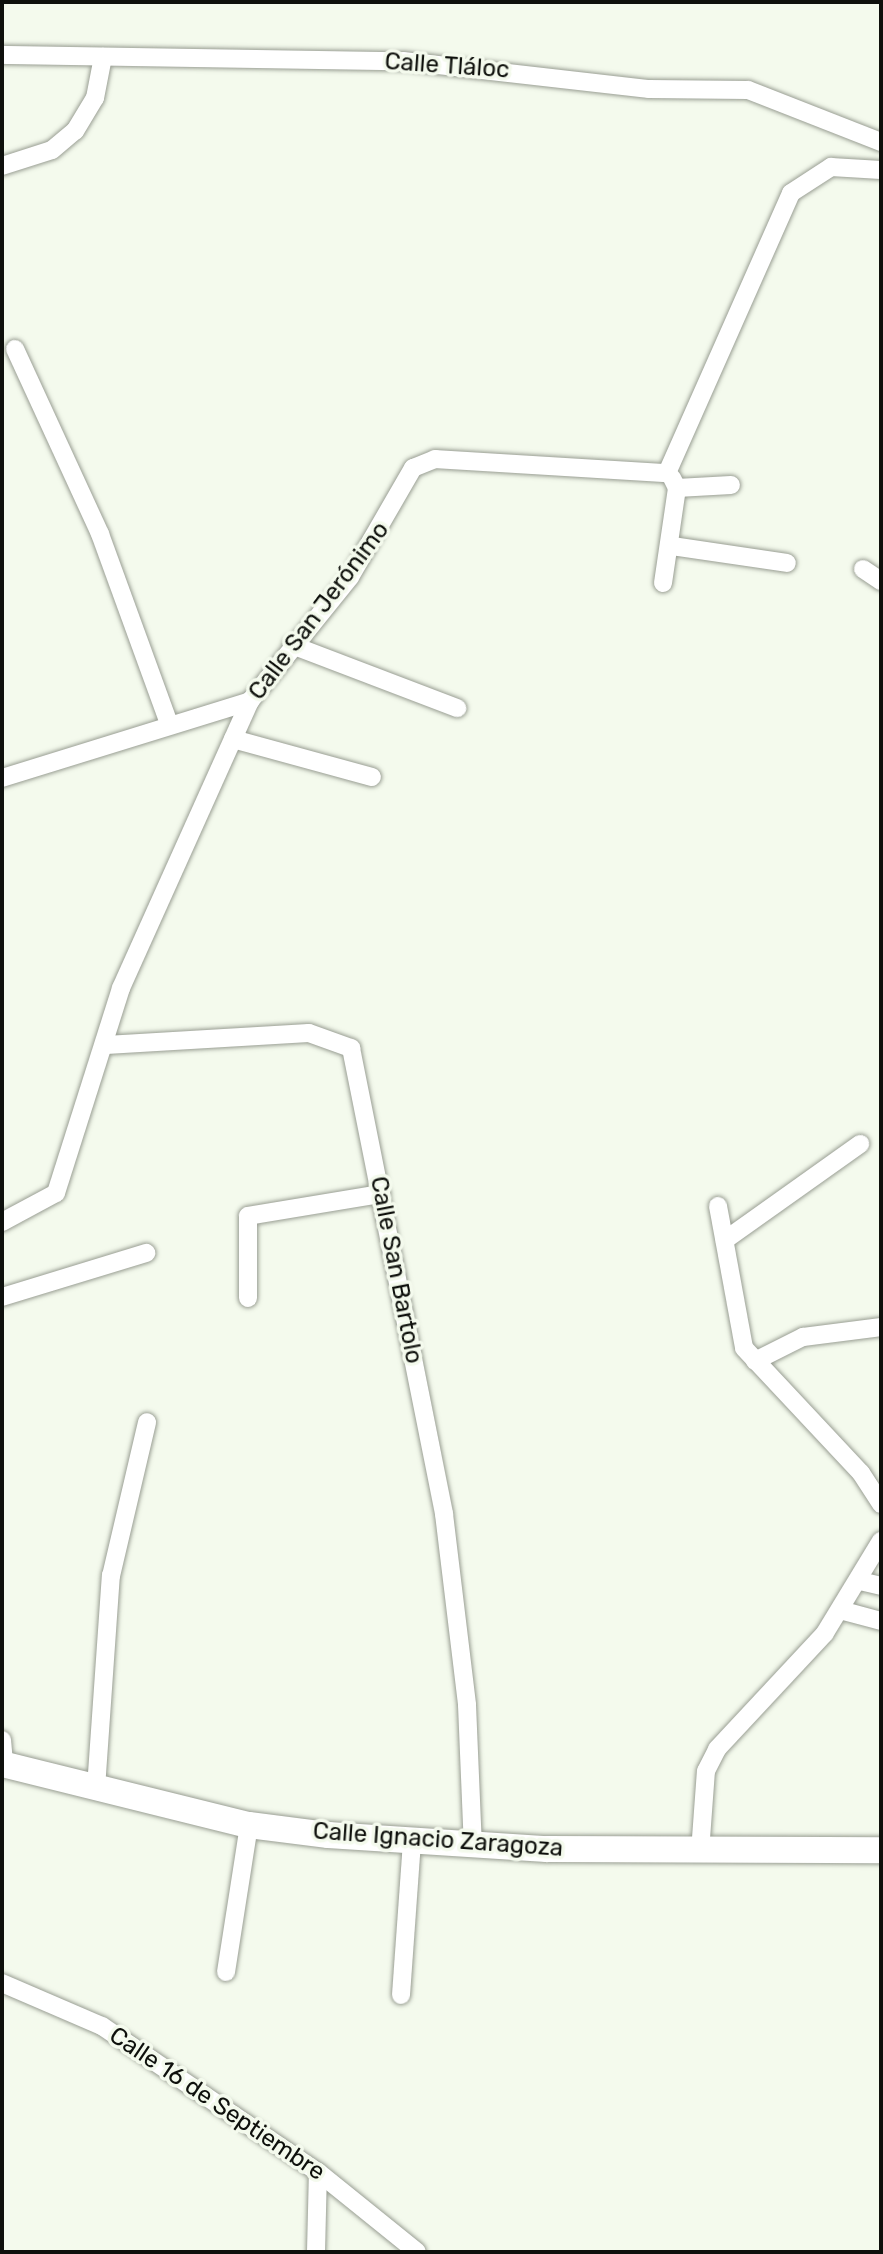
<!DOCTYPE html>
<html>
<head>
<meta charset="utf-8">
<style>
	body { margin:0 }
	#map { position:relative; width:883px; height:2254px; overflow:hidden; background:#f4faed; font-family:Rubik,sans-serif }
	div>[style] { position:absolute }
	.roads { filter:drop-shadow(0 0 2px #999e93) drop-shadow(0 0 2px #999e93) }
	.street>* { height:18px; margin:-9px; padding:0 9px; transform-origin:9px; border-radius:9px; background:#fff }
	.secondary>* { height:26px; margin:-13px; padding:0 13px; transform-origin:13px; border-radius:13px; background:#fff }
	span { translate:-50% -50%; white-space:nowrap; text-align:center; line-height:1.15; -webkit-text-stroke:7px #f4faed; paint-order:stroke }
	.street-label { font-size:24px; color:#0e100c }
	.frame { position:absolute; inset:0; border:4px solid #0e100c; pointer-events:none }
</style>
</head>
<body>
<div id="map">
	<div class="roads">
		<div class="street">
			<i style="left:2px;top:55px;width:401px;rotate:0.9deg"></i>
			<i style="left:403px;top:61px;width:248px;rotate:6.5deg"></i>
			<i style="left:649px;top:89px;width:99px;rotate:0.6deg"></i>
			<i style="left:748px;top:90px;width:143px;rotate:21.4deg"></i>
			<i style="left:2px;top:166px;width:52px;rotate:-17.7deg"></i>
			<i style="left:52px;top:150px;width:30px;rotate:-40deg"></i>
			<i style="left:75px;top:131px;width:39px;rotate:-59deg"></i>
			<i style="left:95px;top:98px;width:42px;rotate:-79deg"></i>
			<i style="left:15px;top:349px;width:204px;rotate:65.3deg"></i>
			<i style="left:100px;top:534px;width:202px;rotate:70deg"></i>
			<i style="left:667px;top:473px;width:306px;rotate:-66.1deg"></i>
			<i style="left:791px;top:193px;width:48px;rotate:-33deg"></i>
			<i style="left:831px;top:167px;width:50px;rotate:3.4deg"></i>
			<i style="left:672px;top:478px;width:11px;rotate:63deg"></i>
			<i style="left:677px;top:488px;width:54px;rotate:-3.2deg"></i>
			<i style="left:672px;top:546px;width:116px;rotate:8.4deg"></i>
			<i style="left:863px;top:569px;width:22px;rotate:34deg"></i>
			<i style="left:663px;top:583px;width:96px;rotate:-81.6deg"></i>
			<i style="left:292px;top:645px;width:177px;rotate:20.9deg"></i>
			<i style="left:233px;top:739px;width:144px;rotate:15.3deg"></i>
			<i style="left:2px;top:778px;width:260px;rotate:-17.2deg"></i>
			<i style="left:106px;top:1045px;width:203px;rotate:-3.4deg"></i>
			<i style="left:309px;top:1033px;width:45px;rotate:19.7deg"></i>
			<i style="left:351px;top:1048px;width:475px;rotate:78.7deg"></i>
			<i style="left:444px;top:1514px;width:192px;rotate:83.1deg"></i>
			<i style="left:467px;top:1705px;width:141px;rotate:87.6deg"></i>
			<i style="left:718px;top:1206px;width:144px;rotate:79.6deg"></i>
			<i style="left:744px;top:1348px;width:171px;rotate:46.9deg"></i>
			<i style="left:861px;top:1473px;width:37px;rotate:57deg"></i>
			<i style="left:2px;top:1222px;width:61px;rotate:-28.2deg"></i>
			<i style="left:56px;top:1193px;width:215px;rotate:-72.4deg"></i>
			<i style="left:121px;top:988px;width:315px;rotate:-65.8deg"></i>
			<i style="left:250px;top:701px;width:159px;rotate:-51.1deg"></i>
			<i style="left:350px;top:577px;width:126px;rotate:-60deg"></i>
			<i style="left:413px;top:468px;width:24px;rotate:-22deg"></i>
			<i style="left:435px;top:459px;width:232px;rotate:3.5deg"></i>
			<i style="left:725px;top:1240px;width:166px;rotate:-35.4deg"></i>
			<i style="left:2px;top:1297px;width:151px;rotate:-17deg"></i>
			<i style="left:248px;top:1298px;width:82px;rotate:-90deg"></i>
			<i style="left:248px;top:1216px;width:135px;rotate:-9.4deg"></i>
			<i style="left:755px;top:1361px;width:54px;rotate:-26.6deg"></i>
			<i style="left:803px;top:1337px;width:79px;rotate:-7.3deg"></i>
			<i style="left:860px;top:1581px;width:22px;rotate:13deg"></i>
			<i style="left:840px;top:1610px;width:42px;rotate:15deg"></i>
			<i style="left:2px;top:1740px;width:24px;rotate:85deg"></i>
			<i style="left:96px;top:1788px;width:213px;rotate:-86deg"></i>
			<i style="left:111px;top:1576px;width:158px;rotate:-76.8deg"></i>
			<i style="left:700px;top:1852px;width:81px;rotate:-85.8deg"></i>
			<i style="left:706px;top:1771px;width:25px;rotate:-63deg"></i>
			<i style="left:717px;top:1749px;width:158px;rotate:-47deg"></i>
			<i style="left:825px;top:1633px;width:108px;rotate:-58.7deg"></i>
			<i style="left:226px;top:1972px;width:149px;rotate:-81.1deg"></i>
			<i style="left:2px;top:1983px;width:109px;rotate:23.3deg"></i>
			<i style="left:102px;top:2026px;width:261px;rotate:34.1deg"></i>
			<i style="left:318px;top:2172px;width:127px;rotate:38.9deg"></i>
			<i style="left:401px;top:1995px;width:153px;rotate:-85.9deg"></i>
			<i style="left:316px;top:2252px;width:80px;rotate:-88.6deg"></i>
		</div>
		<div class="secondary">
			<i style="left:2px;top:1764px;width:254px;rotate:13.9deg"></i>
			<i style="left:249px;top:1825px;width:80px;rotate:7.2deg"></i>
			<i style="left:328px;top:1835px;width:219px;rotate:3.7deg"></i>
			<i style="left:547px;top:1849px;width:334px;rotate:0.2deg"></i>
		</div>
	</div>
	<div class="street-label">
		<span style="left:447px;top:66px;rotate:4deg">Calle Tláloc</span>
		<span style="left:319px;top:611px;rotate:-53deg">Calle San Jerónimo</span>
		<span style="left:396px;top:1270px;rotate:79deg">Calle San Bartolo</span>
		<span style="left:438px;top:1840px;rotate:4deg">Calle Ignacio Zaragoza</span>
		<span style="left:217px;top:2104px;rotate:34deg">Calle 16 de Septiembre</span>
	</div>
	<div class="frame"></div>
</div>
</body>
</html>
